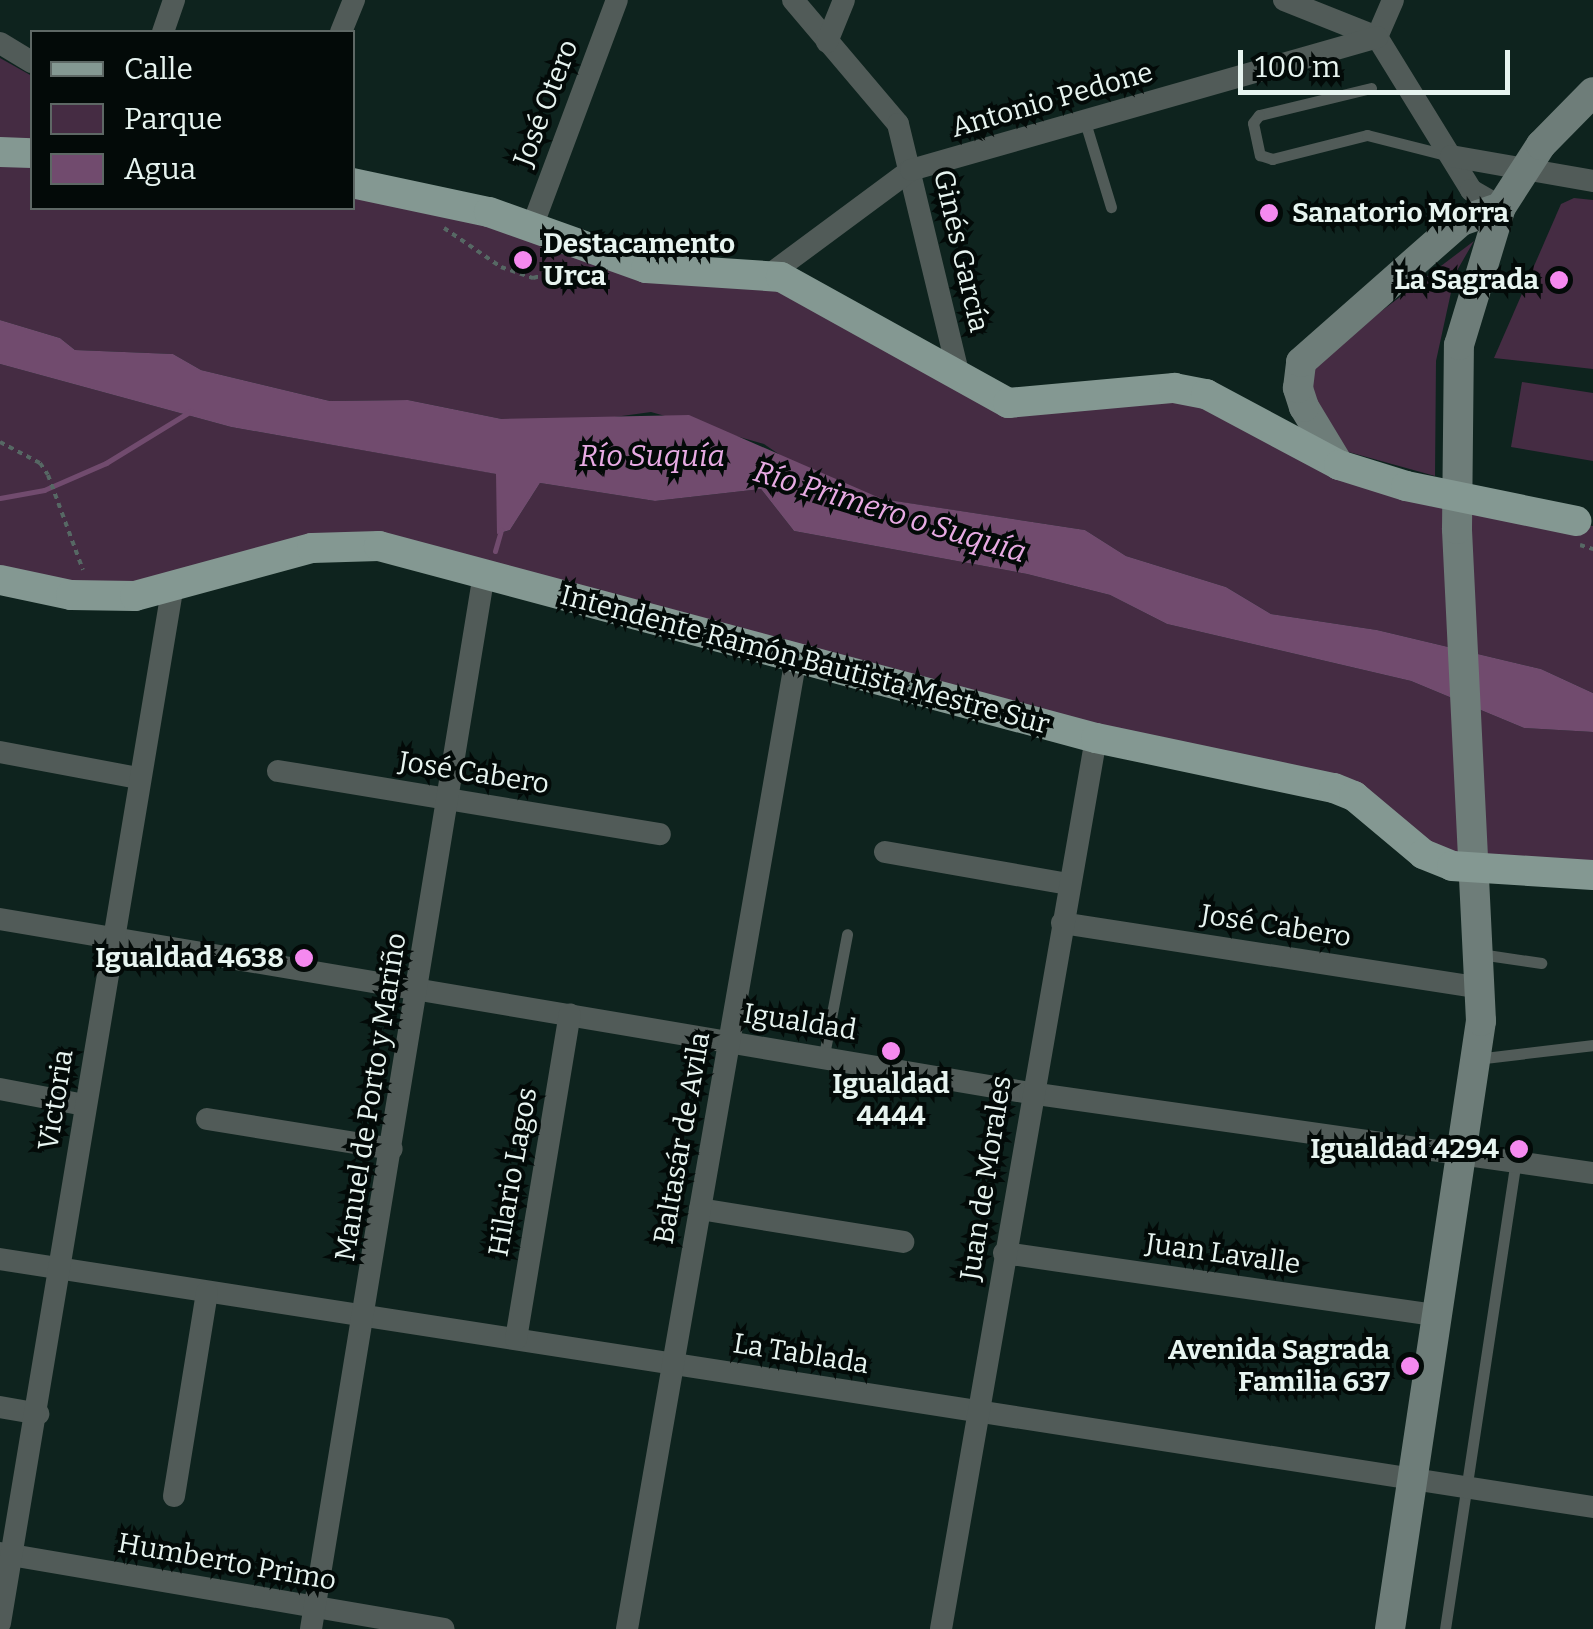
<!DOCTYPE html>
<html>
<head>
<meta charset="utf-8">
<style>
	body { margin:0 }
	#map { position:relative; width:1593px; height:1629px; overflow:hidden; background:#0e231e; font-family:Bitter,serif }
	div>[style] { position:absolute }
	.green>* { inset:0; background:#452c43 }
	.water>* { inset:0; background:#714b6e }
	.stream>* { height:5px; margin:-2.5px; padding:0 2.5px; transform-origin:2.5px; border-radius:2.5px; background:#714b6e }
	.path>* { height:4px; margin-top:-2px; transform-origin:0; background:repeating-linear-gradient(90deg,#566864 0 5px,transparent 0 10px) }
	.lane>* { height:11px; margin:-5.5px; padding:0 5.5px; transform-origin:5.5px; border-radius:5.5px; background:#515b58 }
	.street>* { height:22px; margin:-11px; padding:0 11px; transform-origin:11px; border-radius:11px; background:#515b58 }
	.secondary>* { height:30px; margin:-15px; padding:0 15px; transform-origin:15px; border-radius:15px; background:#6e7d79 }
	.primary>* { height:30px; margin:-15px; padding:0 15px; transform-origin:15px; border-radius:15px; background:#849892 }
	.primary-bridge>* { height:30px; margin:-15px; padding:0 15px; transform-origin:15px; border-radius:15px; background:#849892 }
	.dots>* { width:28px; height:28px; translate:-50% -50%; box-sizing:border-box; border:5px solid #030a08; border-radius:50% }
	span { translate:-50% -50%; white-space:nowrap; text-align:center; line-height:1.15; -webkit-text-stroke:8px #030a08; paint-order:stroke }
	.street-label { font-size:28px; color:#e7f4f0 }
	.poi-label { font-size:28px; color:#e7f4f0; font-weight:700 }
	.left { translate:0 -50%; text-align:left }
	.right { translate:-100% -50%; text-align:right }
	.water-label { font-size:30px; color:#e8abe4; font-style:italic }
	.legend { position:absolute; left:30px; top:30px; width:325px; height:180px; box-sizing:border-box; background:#030a08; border:2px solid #5e6865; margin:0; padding:12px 18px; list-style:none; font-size:30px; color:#e7f4f0 }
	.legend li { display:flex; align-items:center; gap:20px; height:50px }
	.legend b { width:50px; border:2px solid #5e6865 }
	.scale { position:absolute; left:1238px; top:50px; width:272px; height:45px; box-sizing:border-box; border:5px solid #e7f4f0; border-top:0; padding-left:12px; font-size:30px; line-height:35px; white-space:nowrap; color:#e7f4f0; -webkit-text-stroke:8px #030a08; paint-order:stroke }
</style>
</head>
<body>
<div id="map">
	<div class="green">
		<i style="clip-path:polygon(0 58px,32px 76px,32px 143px,0 142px)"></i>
		<i style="clip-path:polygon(0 152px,32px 153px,32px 208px,352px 208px,353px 183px,633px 265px,769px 275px,999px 400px,1174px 388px,1406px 486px,1430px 506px,1593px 526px,1593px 693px,1541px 669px,1377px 630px,1271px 614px,1226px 587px,1126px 556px,1085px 530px,881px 499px,799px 468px,764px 444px,651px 412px,585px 421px,502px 419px,408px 400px,330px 401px,201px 370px,173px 354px,75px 350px,60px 338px,0 320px)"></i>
		<i style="clip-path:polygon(1574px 198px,1593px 200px,1593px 369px,1494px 358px,1561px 204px)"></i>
		<i style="clip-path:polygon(1474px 241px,1455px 274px,1436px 361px,1435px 476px,1345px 451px,1308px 392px,1310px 365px)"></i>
		<i style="clip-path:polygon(0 364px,231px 427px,497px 474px,498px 534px,510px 530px,540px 483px,655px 501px,761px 489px,794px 531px,1027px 574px,1110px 595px,1167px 624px,1411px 681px,1524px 728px,1593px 732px,1593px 875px,1452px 866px,1367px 806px,379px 546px,135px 596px,0 580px)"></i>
		<i style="clip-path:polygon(1522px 382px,1593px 393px,1593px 461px,1511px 447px)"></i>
	</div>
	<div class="water">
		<i style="clip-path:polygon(0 320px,60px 338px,75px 350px,173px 354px,201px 370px,330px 401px,408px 400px,502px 419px,689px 415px,882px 499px,1085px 530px,1126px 556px,1226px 587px,1271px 614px,1377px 630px,1541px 669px,1593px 693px,1593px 732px,1524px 728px,1411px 681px,1167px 624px,1110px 595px,1027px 574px,794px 531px,761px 489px,655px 501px,540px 483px,510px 530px,497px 534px,496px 474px,231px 427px,0 364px)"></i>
	</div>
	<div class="stream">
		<i style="left:0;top:498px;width:45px;rotate:-10.3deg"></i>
		<i style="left:44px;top:490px;width:68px;rotate:-23.5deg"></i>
		<i style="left:106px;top:463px;width:100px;rotate:-31.5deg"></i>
		<i style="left:495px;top:551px;width:22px;rotate:-74deg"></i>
	</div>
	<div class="path">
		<i style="left:444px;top:228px;width:69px;rotate:34.4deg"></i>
		<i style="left:501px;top:267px;width:34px;rotate:19deg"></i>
		<i style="left:533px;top:278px;width:38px;rotate:-15deg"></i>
		<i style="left:0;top:442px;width:45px;rotate:27.7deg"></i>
		<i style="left:40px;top:463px;width:14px;rotate:56deg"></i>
		<i style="left:48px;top:475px;width:101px;rotate:69.8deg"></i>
		<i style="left:1580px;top:545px;width:14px;rotate:17deg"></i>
	</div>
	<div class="lane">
		<i style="left:1371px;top:88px;width:115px;rotate:166.4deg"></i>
		<i style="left:1259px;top:115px;width:10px;rotate:127deg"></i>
		<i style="left:1253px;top:123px;width:33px;rotate:78deg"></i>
		<i style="left:1260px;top:155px;width:13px;rotate:18deg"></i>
		<i style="left:1272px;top:159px;width:98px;rotate:-14.2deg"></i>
		<i style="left:1367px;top:135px;width:81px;rotate:14.2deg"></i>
		<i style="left:1085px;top:122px;width:89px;rotate:73deg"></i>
		<i style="left:1480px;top:954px;width:62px;rotate:8.4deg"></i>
		<i style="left:824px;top:1055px;width:123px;rotate:-79.2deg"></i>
		<i style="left:1476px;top:1059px;width:118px;rotate:-6.8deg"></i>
		<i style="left:1445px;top:1629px;width:472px;rotate:-81.4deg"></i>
	</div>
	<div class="street">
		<i style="left:793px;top:0;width:162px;rotate:49.7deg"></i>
		<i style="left:898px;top:124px;width:259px;rotate:76.4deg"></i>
		<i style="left:1284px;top:0;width:100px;rotate:21.7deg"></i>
		<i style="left:1377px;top:37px;width:180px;rotate:58.4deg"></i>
		<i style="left:1471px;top:190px;width:34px;rotate:30deg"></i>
		<i style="left:163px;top:32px;width:34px;rotate:-71deg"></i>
		<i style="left:341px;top:32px;width:35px;rotate:-68deg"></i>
		<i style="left:1377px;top:37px;width:40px;rotate:-66.6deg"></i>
		<i style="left:827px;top:42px;width:45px;rotate:-68deg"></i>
		<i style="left:0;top:43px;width:37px;rotate:31deg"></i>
		<i style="left:1451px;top:156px;width:144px;rotate:10deg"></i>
		<i style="left:532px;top:227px;width:242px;rotate:-69.5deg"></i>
		<i style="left:769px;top:275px;width:177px;rotate:-36.5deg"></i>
		<i style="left:911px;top:170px;width:485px;rotate:-15.9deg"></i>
		<i style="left:0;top:752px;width:139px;rotate:10.7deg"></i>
		<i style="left:278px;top:771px;width:387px;rotate:9.4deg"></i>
		<i style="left:885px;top:852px;width:186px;rotate:9.9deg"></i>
		<i style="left:0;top:919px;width:1045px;rotate:9.59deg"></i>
		<i style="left:1030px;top:1093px;width:569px;rotate:8.09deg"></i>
		<i style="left:1062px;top:923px;width:424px;rotate:8.8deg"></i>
		<i style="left:0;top:1089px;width:86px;rotate:10.7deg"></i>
		<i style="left:207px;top:1119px;width:187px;rotate:9.2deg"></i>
		<i style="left:700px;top:1209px;width:206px;rotate:9.2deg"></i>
		<i style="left:1004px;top:1253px;width:433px;rotate:8.2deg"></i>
		<i style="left:0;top:1259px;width:1612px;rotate:8.85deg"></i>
		<i style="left:516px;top:1339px;width:329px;rotate:-80.6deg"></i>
		<i style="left:0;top:1407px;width:39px;rotate:10deg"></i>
		<i style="left:174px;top:1496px;width:206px;rotate:-80.8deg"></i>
		<i style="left:0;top:1553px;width:450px;rotate:9.7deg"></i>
		<i style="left:0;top:1623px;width:1052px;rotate:-80.54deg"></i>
		<i style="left:311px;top:1629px;width:1069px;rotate:-80.69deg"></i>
		<i style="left:627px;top:1629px;width:986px;rotate:-80.13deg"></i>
		<i style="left:941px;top:1629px;width:904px;rotate:-80.13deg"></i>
	</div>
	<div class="secondary">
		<i style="left:1339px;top:465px;width:68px;rotate:-121.1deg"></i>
		<i style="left:1304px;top:407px;width:20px;rotate:-108deg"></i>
		<i style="left:1298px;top:388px;width:26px;rotate:-83deg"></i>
		<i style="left:1301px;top:362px;width:213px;rotate:-41.4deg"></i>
		<i style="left:1461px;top:221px;width:42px;rotate:-19.3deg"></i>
		<i style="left:1390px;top:1629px;width:615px;rotate:-81.49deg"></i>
		<i style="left:1481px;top:1021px;width:493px;rotate:-92.8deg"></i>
		<i style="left:1457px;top:529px;width:184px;rotate:-89.4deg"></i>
		<i style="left:1459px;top:345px;width:144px;rotate:-73.1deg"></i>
		<i style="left:1501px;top:207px;width:74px;rotate:-57.2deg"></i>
		<i style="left:1541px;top:145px;width:74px;rotate:-45.5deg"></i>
	</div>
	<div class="primary">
		<i style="left:0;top:152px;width:32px;rotate:2deg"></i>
		<i style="left:352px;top:183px;width:140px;rotate:12deg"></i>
		<i style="left:489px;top:212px;width:167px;rotate:19.6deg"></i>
		<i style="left:646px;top:268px;width:135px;rotate:3.8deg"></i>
		<i style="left:781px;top:277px;width:260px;rotate:29deg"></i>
		<i style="left:1008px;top:403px;width:167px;rotate:-5.2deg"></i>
		<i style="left:1174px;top:388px;width:33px;rotate:11deg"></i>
		<i style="left:1206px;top:394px;width:151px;rotate:28.1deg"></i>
		<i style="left:1339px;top:465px;width:70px;rotate:17.4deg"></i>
		<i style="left:0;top:580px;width:73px;rotate:11.9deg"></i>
		<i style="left:71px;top:595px;width:64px;rotate:0.9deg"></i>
		<i style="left:135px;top:596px;width:183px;rotate:-15.2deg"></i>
		<i style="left:312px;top:548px;width:67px;rotate:-1.7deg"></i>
		<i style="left:379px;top:546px;width:742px;rotate:14.99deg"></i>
		<i style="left:1096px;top:738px;width:243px;rotate:11.9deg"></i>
		<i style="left:1334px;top:788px;width:22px;rotate:22deg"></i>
		<i style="left:1354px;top:796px;width:90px;rotate:40deg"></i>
		<i style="left:1423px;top:854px;width:31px;rotate:22deg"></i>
		<i style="left:1452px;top:866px;width:141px;rotate:3.7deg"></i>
	</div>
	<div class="primary-bridge">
		<i style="left:1406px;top:486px;width:174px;rotate:11.6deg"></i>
	</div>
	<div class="dots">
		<i style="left:1269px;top:213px;background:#f589ef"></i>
		<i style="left:523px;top:260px;background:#f589ef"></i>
		<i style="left:1559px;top:280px;background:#f589ef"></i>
		<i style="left:304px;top:958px;background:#f589ef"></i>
		<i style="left:891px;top:1051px;background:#f589ef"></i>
		<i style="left:1519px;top:1149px;background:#f589ef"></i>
		<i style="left:1410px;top:1366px;background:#f589ef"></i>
	</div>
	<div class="street-label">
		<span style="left:1052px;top:100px;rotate:-16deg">Antonio Pedone</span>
		<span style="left:546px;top:103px;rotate:-69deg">José Otero</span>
		<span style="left:961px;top:251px;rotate:77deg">Ginés García</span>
		<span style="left:805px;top:660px;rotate:15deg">Intendente Ramón Bautista Mestre Sur</span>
		<span style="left:474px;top:773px;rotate:9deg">José Cabero</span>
		<span style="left:1276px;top:926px;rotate:9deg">José Cabero</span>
		<span style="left:800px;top:1022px;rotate:9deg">Igualdad</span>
		<span style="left:371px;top:1097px;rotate:-81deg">Manuel de Porto y Mariño</span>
		<span style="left:56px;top:1100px;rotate:-81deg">Victoria</span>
		<span style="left:682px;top:1138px;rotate:-80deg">Baltasár de Avila</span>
		<span style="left:513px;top:1172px;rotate:-80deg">Hilario Lagos</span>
		<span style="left:986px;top:1178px;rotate:-81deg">Juan de Morales</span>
		<span style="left:1223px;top:1254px;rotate:8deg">Juan Lavalle</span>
		<span style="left:801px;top:1354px;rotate:9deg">La Tablada</span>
		<span style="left:227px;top:1562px;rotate:10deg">Humberto Primo</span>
	</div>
	<div class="poi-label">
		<span class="left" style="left:1292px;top:213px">Sanatorio Morra</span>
		<span class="left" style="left:543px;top:260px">Destacamento<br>Urca</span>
		<span class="right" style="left:1539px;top:280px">La Sagrada</span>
		<span class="right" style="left:284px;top:958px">Igualdad 4638</span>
		<span style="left:891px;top:1100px">Igualdad<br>4444</span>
		<span class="right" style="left:1499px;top:1149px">Igualdad 4294</span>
		<span class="right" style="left:1390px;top:1366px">Avenida Sagrada<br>Familia 637</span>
	</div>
	<div class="water-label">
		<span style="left:652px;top:456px">Río Suquía</span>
		<span style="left:890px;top:512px;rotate:17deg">Río Primero o Suquía</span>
	</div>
	<ul class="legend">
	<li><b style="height:12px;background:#849892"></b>Calle</li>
	<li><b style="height:28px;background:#452c43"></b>Parque</li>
	<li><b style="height:28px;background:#714b6e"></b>Agua</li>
	</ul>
	<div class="scale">100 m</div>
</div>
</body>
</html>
